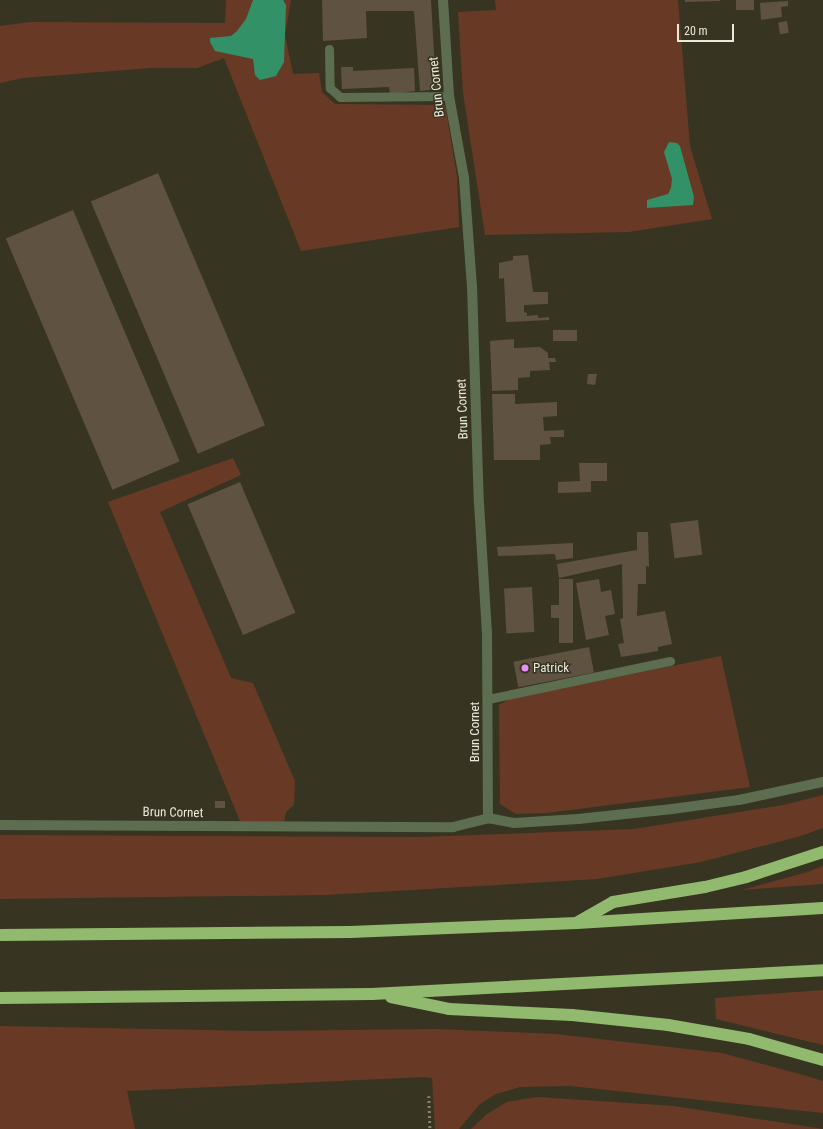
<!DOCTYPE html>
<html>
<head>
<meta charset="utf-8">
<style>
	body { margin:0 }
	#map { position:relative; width:823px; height:1129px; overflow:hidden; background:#373521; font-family:"Roboto Condensed",sans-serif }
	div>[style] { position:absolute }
	.green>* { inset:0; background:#683a25 }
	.water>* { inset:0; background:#339167 }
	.building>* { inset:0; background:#605241; transform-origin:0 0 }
	.path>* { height:2.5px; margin-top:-1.25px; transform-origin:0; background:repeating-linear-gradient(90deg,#838271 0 2px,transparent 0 5px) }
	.lane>* { height:9px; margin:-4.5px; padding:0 4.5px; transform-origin:4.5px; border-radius:4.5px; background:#5d6d4f }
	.street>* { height:10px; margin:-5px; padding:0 5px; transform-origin:5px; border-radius:5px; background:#5d6d4f }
	.highway>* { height:12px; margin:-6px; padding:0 6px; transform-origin:6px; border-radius:6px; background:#92ba6f }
	.dots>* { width:11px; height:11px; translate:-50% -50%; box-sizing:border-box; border:2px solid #373521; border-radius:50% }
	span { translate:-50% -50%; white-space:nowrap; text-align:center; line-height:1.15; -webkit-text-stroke:3px #373521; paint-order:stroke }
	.street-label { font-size:13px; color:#e9e8db }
	.poi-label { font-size:13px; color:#e9e8db }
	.left { translate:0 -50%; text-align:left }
	.scale { position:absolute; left:677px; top:24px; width:57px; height:18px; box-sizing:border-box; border:2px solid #e9e8db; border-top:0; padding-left:5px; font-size:12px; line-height:14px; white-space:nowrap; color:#e9e8db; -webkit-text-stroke:3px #373521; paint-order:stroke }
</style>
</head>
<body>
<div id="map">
	<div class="green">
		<i style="clip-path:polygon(226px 0,291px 0,285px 35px,293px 74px,319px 73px,322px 92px,335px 104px,445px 105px,457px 176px,459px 227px,301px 251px,224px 58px,197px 68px,151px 68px,23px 78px,0 83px,0 26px,30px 22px,225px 23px)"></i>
		<i style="clip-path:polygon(495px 0,678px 0,690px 146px,712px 219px,629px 232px,485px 235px,463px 93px,458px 12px,496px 10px)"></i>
		<i style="clip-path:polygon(233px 458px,241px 475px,160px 512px,231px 678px,253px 683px,295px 781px,294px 805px,286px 812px,284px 822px,240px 821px,108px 502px)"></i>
		<i style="clip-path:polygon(721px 656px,750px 787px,547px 813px,516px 814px,500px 804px,499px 705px,510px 699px)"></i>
		<i style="clip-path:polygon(823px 795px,823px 828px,801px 836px,701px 862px,597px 879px,326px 895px,0 899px,0 835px,421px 837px,634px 829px,783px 805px)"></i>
		<i style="clip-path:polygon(823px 866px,823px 884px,742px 890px,808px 872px)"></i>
		<i style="clip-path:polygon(823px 990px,823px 1045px,716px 1019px,715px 998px)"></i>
		<i style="clip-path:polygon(0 1026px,262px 1031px,435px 1029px,556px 1034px,722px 1053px,803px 1075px,823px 1081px,823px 1113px,570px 1086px,520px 1087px,496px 1094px,480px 1104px,459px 1129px,435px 1129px,432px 1078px,423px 1077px,127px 1091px,135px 1129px,0 1129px)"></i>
		<i style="clip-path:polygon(537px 1097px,674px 1106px,823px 1129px,471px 1129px,487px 1114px,507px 1102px)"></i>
	</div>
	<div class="water">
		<i style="clip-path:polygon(253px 0,283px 0,286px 5px,284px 62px,276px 76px,260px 80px,255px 75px,253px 59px,215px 51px,210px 42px,210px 38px,231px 36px,237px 31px,246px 19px)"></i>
		<i style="clip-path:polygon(669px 142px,677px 143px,680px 146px,694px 197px,693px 205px,647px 208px,647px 200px,668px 194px,671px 188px,672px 179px,664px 152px)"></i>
	</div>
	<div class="building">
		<i style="clip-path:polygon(322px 0,431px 0,434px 54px,439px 89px,420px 91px,414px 11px,366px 11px,367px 38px,323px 41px)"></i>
		<i style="clip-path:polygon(685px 0,720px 0,720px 1px,685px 2px)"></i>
		<i style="left:736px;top:0;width:18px;height:10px"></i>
		<i style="clip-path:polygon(788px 1px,788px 6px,781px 7px,782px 17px,761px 20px,760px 3px)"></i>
		<i style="left:787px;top:21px;width:12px;height:9px;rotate:81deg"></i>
		<i style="clip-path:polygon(341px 67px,353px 67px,353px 71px,414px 68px,415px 91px,390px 94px,389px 87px,342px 89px)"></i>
		<i style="left:158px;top:173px;width:274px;height:73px;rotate:67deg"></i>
		<i style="left:73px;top:210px;width:273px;height:73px;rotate:67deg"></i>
		<i style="clip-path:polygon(528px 255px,533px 292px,548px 292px,548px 304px,524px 305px,524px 312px,527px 313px,527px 316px,538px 315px,538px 318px,549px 317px,549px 320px,506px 322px,504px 278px,499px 279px,499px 263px,513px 260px,513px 256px)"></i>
		<i style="left:577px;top:330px;width:11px;height:24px;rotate:90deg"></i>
		<i style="clip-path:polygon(514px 339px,514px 348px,540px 347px,548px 353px,548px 358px,555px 358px,556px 362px,549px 362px,550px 370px,530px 371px,530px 377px,518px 378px,518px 390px,492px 391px,490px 341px)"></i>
		<i style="clip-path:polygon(588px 374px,597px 374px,595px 385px,587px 384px)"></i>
		<i style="clip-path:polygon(492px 394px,515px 394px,515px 404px,557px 402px,557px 416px,543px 417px,544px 431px,564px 430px,564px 437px,550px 437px,551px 444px,540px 445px,540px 460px,494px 460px)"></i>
		<i style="clip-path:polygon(579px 463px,607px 463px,607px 481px,591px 481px,591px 492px,558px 493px,558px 482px,580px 481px)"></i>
		<i style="left:240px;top:482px;width:142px;height:57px;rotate:67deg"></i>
		<i style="left:698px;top:520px;width:35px;height:28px;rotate:83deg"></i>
		<i style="clip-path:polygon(637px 532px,648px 532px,649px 567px,646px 566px,646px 584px,638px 584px,637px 616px,665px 611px,672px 644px,658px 647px,658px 651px,621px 657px,618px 644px,624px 643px,620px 619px,623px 618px,622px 564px,559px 578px,557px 564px,637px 550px)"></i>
		<i style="clip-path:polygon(573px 543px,573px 558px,556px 560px,555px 554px,498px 556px,497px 547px)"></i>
		<i style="left:559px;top:579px;width:14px;height:64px"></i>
		<i style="clip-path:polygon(599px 579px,601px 592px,611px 590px,615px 614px,605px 616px,609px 635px,586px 640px,576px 583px)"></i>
		<i style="left:532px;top:587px;width:45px;height:28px;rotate:87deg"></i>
		<i style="left:551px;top:605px;width:8px;height:13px"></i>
		<i style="left:589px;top:647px;width:26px;height:77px;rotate:79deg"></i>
		<i style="left:215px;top:801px;width:10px;height:7px"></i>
	</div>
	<div class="path">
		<i style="left:429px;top:1096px;width:33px;rotate:88deg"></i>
	</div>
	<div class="lane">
		<i style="left:329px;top:49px;width:39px;rotate:89deg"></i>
		<i style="left:330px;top:88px;width:13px;rotate:42deg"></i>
		<i style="left:340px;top:97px;width:109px;rotate:-0.5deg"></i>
		<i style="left:488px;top:699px;width:186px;rotate:-11.8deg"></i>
	</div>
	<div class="street">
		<i style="left:443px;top:0;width:96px;rotate:86.4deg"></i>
		<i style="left:449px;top:96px;width:83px;rotate:79.6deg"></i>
		<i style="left:464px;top:178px;width:108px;rotate:85.8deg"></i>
		<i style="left:472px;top:286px;width:217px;rotate:88.2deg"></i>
		<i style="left:479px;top:503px;width:129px;rotate:86.5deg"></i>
		<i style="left:487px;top:632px;width:186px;rotate:89.7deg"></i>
		<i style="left:0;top:825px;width:453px;rotate:0.3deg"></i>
		<i style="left:453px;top:827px;width:36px;rotate:-14deg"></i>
		<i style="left:488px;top:818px;width:26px;rotate:11deg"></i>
		<i style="left:514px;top:823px;width:64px;rotate:-3.6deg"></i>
		<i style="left:578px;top:819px;width:95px;rotate:-6.1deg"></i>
		<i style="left:672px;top:809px;width:68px;rotate:-7.7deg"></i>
		<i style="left:739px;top:800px;width:86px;rotate:-12.1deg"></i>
	</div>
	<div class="highway">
		<i style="left:578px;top:922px;width:40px;rotate:-29.7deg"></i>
		<i style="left:613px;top:902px;width:93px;rotate:-9.3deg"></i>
		<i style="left:705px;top:887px;width:42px;rotate:-13.7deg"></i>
		<i style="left:746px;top:877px;width:81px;rotate:-18deg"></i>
		<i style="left:0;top:935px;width:350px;rotate:-0.5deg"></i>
		<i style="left:350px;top:932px;width:227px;rotate:-2.3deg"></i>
		<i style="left:577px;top:923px;width:246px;rotate:-3.5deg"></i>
		<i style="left:391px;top:997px;width:59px;rotate:11.7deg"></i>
		<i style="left:449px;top:1009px;width:123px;rotate:2.8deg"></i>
		<i style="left:572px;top:1015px;width:97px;rotate:5.9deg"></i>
		<i style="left:668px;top:1025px;width:82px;rotate:9.8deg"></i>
		<i style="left:749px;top:1039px;width:77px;rotate:15.8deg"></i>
		<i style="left:0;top:998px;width:372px;rotate:-0.6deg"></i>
		<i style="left:372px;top:994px;width:452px;rotate:-3deg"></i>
	</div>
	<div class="dots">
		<i style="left:525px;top:668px;background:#e88eff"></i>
	</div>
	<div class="street-label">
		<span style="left:437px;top:87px;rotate:-96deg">Brun Cornet</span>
		<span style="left:463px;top:409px;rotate:-92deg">Brun Cornet</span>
		<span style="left:475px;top:732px;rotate:-90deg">Brun Cornet</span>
		<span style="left:173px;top:813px;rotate:1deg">Brun Cornet</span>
	</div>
	<div class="poi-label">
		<span class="left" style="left:533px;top:668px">Patrick</span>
	</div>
	<div class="scale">20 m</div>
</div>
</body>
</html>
